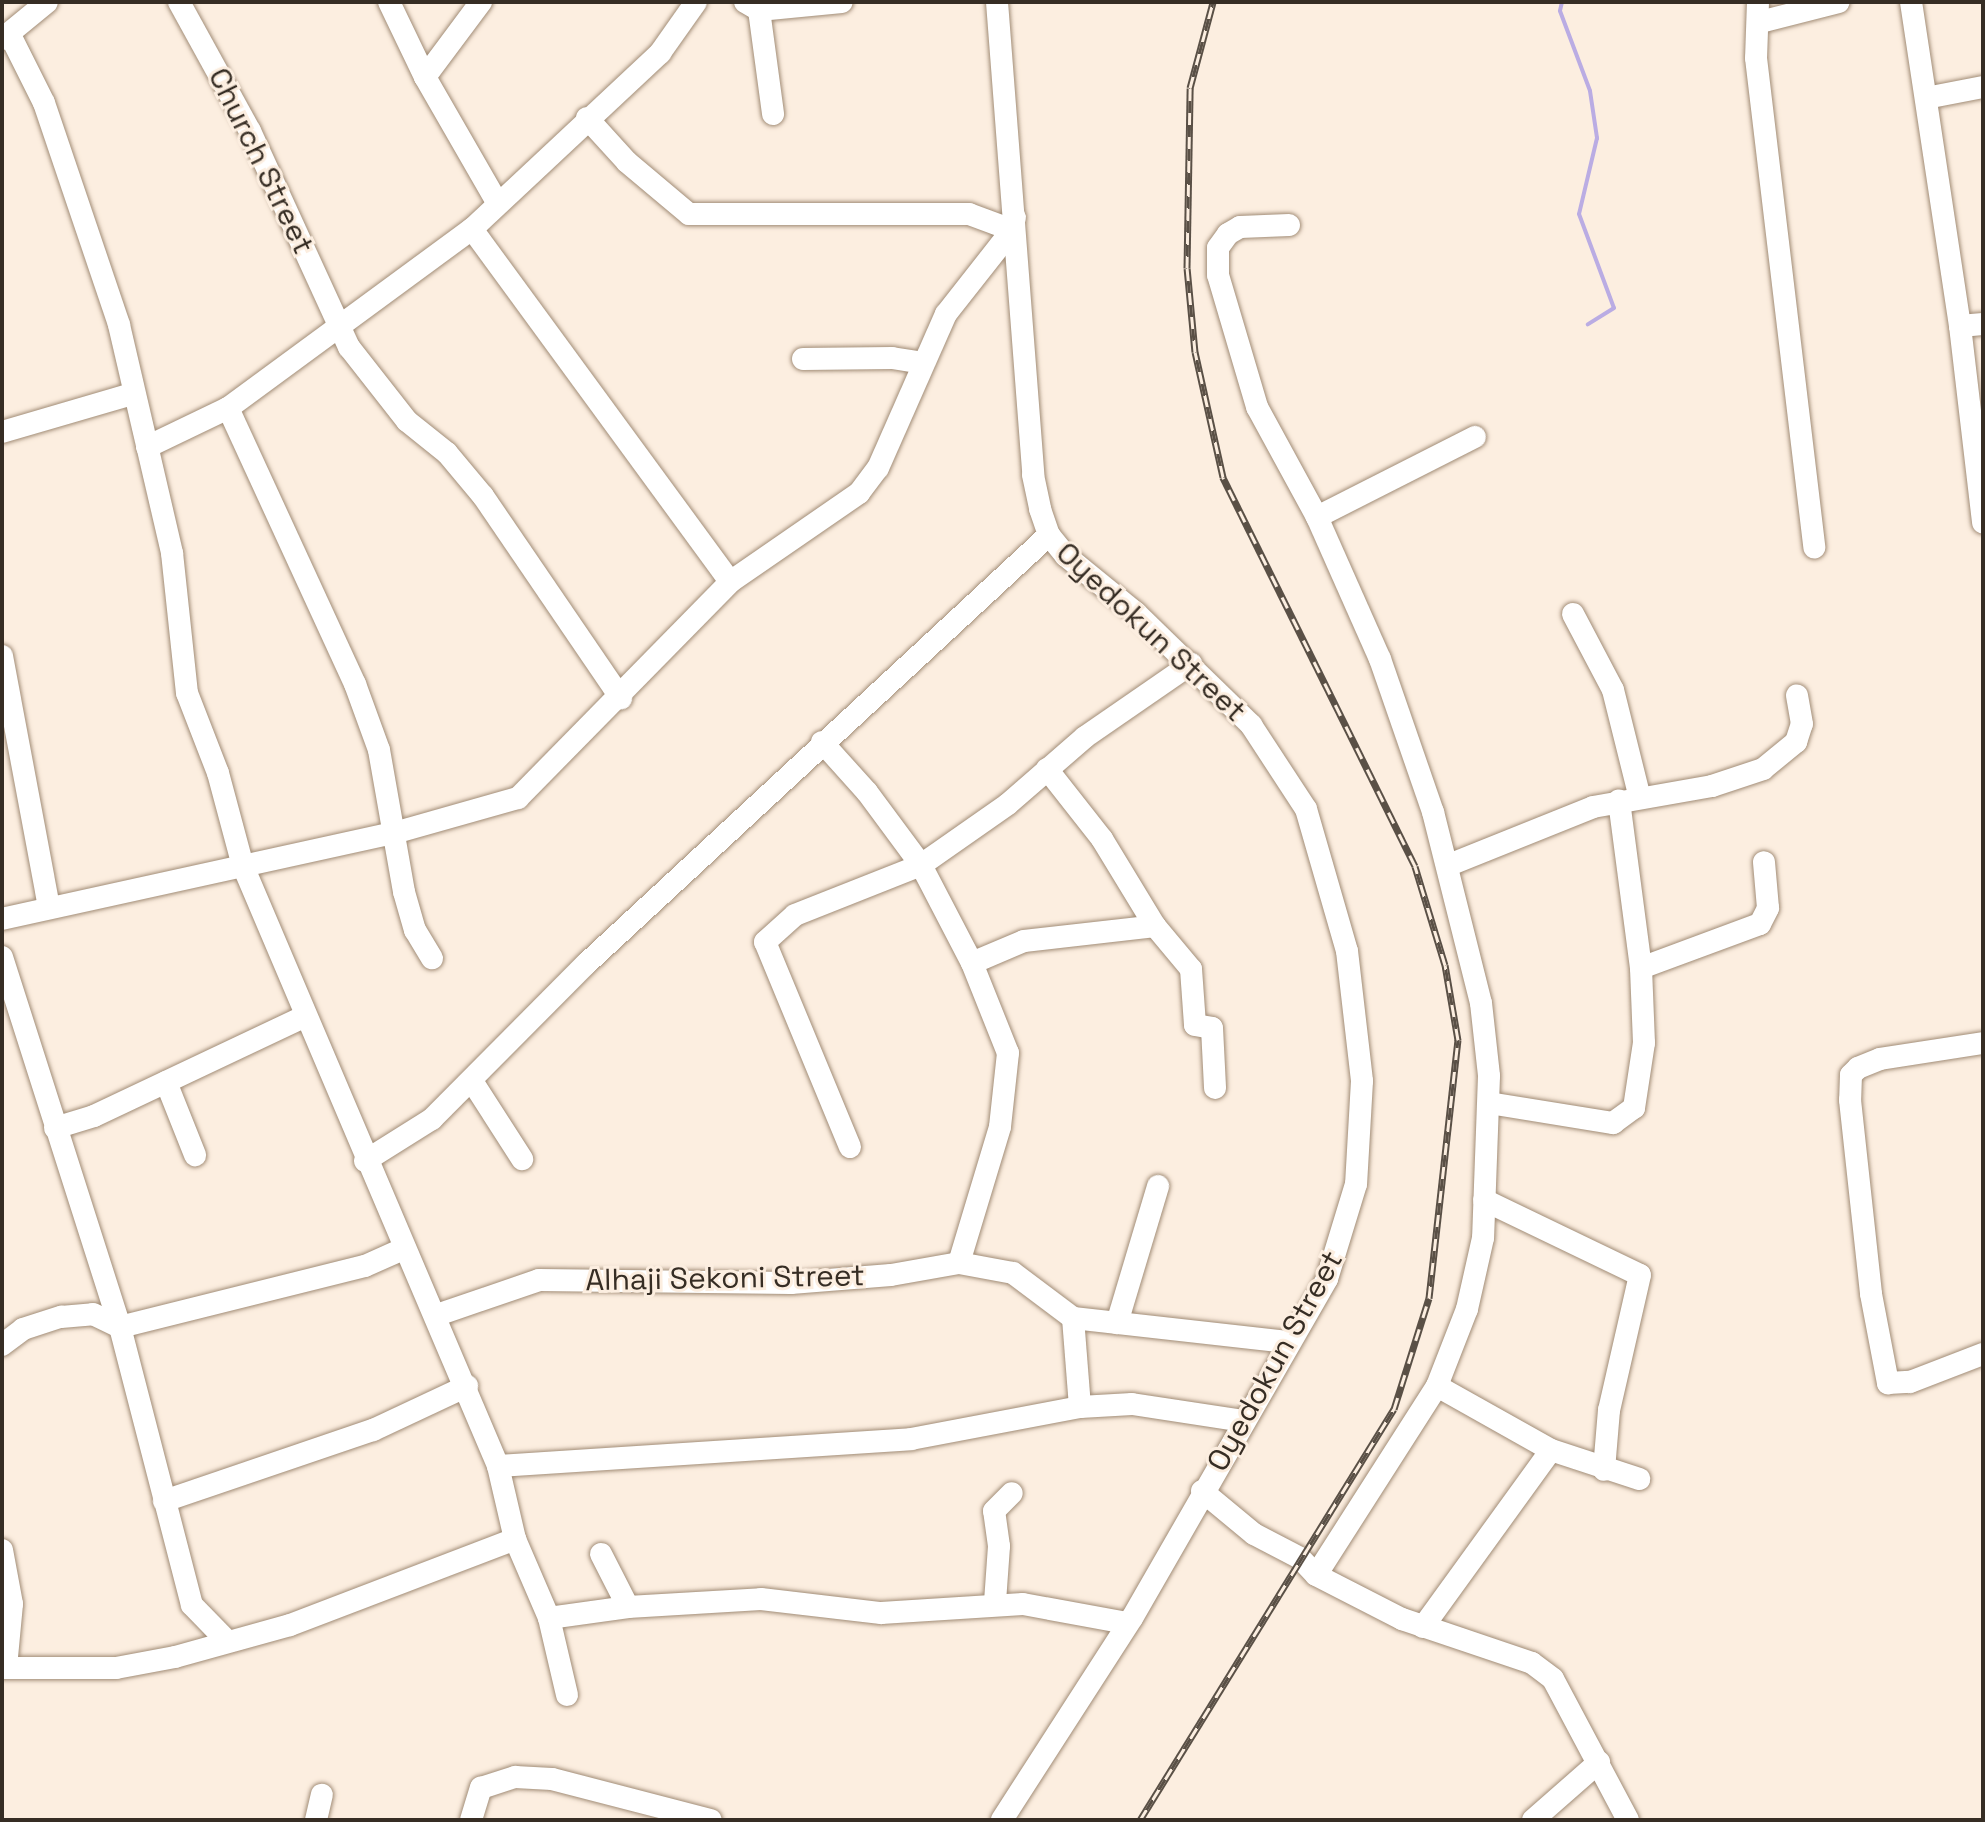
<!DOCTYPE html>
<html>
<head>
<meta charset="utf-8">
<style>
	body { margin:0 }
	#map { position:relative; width:1985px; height:1822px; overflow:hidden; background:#fceee0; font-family:"Space Grotesk",sans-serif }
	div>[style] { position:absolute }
	.stream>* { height:4px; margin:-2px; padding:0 2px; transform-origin:2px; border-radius:2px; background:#baace3 }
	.roads { filter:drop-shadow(0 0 2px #a18c76) drop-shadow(0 0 2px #a18c76) }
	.minor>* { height:22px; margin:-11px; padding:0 11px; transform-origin:11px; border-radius:11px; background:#fff }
	.rail>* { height:7px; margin-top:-3.5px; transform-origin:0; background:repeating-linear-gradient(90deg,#fceee0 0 12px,#5a5046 0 24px); box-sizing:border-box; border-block:2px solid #5a5046 }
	span { translate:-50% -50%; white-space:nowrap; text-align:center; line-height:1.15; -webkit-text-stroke:6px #fceee0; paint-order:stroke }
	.street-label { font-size:30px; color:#362d24 }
	.frame { position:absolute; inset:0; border:4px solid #362d24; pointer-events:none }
</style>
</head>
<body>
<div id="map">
	<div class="stream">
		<i style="left:1562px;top:2px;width:9px;rotate:103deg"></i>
		<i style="left:1560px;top:11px;width:85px;rotate:69.4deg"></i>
		<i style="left:1590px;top:91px;width:48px;rotate:81.5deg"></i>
		<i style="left:1597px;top:138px;width:78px;rotate:103.3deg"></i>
		<i style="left:1579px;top:214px;width:100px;rotate:69.6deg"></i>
		<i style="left:1614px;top:308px;width:31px;rotate:148deg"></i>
	</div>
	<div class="roads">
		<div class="minor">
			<i style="left:179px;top:2px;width:147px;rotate:61.2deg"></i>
			<i style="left:250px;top:131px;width:238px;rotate:65.4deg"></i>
			<i style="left:349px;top:347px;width:94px;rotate:51.9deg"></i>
			<i style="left:407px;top:421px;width:51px;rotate:38.7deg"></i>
			<i style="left:447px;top:453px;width:56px;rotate:50.1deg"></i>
			<i style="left:483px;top:496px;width:245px;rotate:55.7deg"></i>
			<i style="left:389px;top:2px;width:83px;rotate:64.4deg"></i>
			<i style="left:425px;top:77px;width:146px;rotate:60.1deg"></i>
			<i style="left:745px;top:2px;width:16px;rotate:30deg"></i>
			<i style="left:759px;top:10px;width:83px;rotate:-5.5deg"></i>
			<i style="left:997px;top:2px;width:474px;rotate:85.6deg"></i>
			<i style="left:1033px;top:475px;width:35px;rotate:78deg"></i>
			<i style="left:1040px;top:509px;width:28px;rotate:71deg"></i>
			<i style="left:1049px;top:535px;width:27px;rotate:51deg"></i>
			<i style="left:1066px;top:556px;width:90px;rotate:39.2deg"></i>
			<i style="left:1136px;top:613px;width:161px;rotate:44.2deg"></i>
			<i style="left:1251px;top:725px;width:100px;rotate:56.8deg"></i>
			<i style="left:1306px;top:809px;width:148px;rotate:73.9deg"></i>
			<i style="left:1347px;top:951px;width:131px;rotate:83.4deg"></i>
			<i style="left:1362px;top:1081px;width:103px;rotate:93.3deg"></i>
			<i style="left:1356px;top:1184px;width:99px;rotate:107deg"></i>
			<i style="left:1327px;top:1279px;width:391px;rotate:119.9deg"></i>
			<i style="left:1132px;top:1618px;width:240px;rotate:122.8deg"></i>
			<i style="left:1758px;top:2px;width:56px;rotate:92deg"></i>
			<i style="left:1756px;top:58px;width:493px;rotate:83.2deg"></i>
			<i style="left:1911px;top:2px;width:328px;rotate:81.4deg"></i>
			<i style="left:1960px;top:326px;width:198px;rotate:83.3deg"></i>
			<i style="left:759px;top:10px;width:105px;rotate:82.3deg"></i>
			<i style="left:1760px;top:22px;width:81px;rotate:-14.2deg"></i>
			<i style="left:10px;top:35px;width:76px;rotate:63.4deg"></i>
			<i style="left:44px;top:103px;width:234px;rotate:71.3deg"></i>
			<i style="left:119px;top:325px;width:234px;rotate:76.9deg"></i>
			<i style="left:172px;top:553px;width:141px;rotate:83.9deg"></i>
			<i style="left:187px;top:693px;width:86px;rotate:68.8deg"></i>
			<i style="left:218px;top:773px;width:96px;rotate:75deg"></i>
			<i style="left:243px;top:866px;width:652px;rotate:66.97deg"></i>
			<i style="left:498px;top:1466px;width:75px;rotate:76.9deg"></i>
			<i style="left:515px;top:1539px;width:86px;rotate:66.7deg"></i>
			<i style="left:549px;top:1618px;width:79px;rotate:76.8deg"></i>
			<i style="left:2px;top:39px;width:58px;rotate:-39.4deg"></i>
			<i style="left:425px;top:77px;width:94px;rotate:-53.3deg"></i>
			<i style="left:1926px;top:98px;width:58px;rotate:-10.9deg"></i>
			<i style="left:587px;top:118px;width:59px;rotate:47.7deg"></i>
			<i style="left:627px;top:162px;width:81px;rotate:40deg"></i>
			<i style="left:689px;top:214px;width:280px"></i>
			<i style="left:969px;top:214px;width:46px;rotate:20.4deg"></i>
			<i style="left:1289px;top:225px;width:49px;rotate:177.7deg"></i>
			<i style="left:1240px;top:227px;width:14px;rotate:150deg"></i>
			<i style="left:1228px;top:234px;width:17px;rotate:126deg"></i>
			<i style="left:1218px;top:248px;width:27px;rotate:90deg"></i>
			<i style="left:1218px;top:275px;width:138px;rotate:73.5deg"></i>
			<i style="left:1257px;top:407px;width:125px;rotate:61.4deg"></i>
			<i style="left:1317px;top:517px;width:155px;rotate:66.1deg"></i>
			<i style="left:1380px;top:659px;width:162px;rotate:70.9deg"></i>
			<i style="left:1433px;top:812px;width:197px;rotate:75.9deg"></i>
			<i style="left:1481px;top:1003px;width:73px;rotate:83.7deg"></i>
			<i style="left:1489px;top:1076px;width:162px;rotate:92.1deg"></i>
			<i style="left:1483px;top:1238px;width:73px;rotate:102.7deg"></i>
			<i style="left:1467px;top:1309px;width:83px;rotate:111.3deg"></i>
			<i style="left:1437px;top:1386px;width:224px;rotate:122.6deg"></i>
			<i style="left:472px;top:229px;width:437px;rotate:53.8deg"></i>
			<i style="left:1960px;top:326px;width:23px;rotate:-5deg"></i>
			<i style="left:803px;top:359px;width:89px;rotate:-0.6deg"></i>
			<i style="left:892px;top:358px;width:31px;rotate:9deg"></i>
			<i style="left:228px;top:408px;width:304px;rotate:65.3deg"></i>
			<i style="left:355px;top:684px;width:70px;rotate:70deg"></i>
			<i style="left:379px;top:750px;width:144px;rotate:80deg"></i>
			<i style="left:404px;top:892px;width:40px;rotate:74deg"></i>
			<i style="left:415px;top:930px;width:33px;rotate:59deg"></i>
			<i style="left:2px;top:432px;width:135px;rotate:-16.3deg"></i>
			<i style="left:147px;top:447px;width:90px;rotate:-25.7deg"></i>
			<i style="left:228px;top:408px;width:303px;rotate:-36.3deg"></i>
			<i style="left:472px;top:229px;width:258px;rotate:-43.1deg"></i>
			<i style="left:660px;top:53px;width:62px;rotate:-54.8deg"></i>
			<i style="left:1317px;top:517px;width:177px;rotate:-26.9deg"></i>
			<i style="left:1573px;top:614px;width:86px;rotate:62.2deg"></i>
			<i style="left:1613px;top:690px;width:111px;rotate:76deg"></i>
			<i style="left:2px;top:656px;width:254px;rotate:79.4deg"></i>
			<i style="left:822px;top:742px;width:67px;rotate:48deg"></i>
			<i style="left:867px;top:792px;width:91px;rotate:53.5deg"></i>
			<i style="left:921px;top:865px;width:110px;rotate:62.5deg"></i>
			<i style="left:972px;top:963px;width:97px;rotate:68.2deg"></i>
			<i style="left:1008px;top:1053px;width:74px;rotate:96.2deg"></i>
			<i style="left:1000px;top:1127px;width:142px;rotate:106.8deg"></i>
			<i style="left:1047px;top:769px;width:89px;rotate:51.8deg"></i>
			<i style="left:1102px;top:839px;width:102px;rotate:58.7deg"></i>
			<i style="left:1155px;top:926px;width:56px;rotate:50.1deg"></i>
			<i style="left:1191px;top:969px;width:56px;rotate:85.9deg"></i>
			<i style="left:1195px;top:1025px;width:17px;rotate:10deg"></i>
			<i style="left:1212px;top:1028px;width:60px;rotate:87.1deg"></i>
			<i style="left:1449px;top:865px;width:155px;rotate:-21.9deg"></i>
			<i style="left:1593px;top:807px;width:121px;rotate:-10deg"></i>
			<i style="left:1712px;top:786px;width:54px;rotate:-18.4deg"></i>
			<i style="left:1763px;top:769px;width:43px;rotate:-39.3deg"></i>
			<i style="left:1796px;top:742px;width:19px;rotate:-72deg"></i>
			<i style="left:1802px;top:724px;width:29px;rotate:-100deg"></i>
			<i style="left:2px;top:919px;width:401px;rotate:-12.4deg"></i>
			<i style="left:394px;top:833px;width:129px;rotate:-15.8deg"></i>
			<i style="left:518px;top:798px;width:303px;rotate:-45.5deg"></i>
			<i style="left:730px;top:582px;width:157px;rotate:-34.6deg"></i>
			<i style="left:859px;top:493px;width:31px;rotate:-53deg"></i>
			<i style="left:878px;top:468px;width:168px;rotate:-66.2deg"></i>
			<i style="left:946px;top:314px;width:107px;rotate:-51.8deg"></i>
			<i style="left:1012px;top:230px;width:13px;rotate:-77deg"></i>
			<i style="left:2px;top:957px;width:388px;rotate:72.3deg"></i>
			<i style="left:120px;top:1327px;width:287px;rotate:75.5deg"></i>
			<i style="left:192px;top:1605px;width:49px;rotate:45.8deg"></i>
			<i style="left:972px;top:963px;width:56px;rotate:-22.9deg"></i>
			<i style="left:1024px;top:941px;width:132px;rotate:-6.5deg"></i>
			<i style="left:1641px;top:968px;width:127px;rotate:-20.3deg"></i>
			<i style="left:1760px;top:924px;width:18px;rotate:-63deg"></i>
			<i style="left:1768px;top:908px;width:46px;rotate:-95deg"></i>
			<i style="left:1983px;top:1043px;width:104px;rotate:171.2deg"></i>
			<i style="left:1880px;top:1059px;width:24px;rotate:158deg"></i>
			<i style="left:1858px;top:1068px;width:10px;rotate:135deg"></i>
			<i style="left:1851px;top:1075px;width:25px;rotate:92deg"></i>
			<i style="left:1850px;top:1100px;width:195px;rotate:83.8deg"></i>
			<i style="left:1871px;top:1294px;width:91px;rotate:79.2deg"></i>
			<i style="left:1888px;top:1383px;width:22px;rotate:-3deg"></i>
			<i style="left:1910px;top:1382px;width:78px;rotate:-21deg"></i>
			<i style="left:472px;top:1081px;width:93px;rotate:57.3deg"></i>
			<i style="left:166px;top:1082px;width:79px;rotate:68.3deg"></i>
			<i style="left:1489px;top:1103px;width:126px;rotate:9.2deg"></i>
			<i style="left:1613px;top:1123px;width:26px;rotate:-36deg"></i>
			<i style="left:1634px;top:1108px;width:66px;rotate:-81.3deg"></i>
			<i style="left:1644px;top:1043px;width:75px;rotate:-92.3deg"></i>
			<i style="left:1641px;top:968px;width:169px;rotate:-97.5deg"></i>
			<i style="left:55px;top:1128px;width:41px;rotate:-17.1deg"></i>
			<i style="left:94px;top:1116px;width:234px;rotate:-25.3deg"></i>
			<i style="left:850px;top:1147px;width:222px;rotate:-112.5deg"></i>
			<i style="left:765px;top:942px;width:40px;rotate:-42deg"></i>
			<i style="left:795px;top:915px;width:136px;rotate:-21.6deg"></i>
			<i style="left:921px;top:865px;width:106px;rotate:-35deg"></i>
			<i style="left:1008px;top:804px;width:102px;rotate:-41deg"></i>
			<i style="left:1085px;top:737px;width:129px;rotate:-34.6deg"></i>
			<i style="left:365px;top:1161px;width:79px;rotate:-32.1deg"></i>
			<i style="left:432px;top:1119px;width:218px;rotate:-45.2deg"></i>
			<i style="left:586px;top:964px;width:631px;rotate:-42.82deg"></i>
			<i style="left:1484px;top:1200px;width:173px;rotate:25.7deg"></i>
			<i style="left:1640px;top:1275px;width:139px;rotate:102.9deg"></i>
			<i style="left:1609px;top:1410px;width:60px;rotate:94.8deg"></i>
			<i style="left:437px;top:1315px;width:108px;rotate:-18.9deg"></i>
			<i style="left:539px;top:1280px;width:252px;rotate:0.7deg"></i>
			<i style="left:791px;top:1283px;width:100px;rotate:-4.6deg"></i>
			<i style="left:891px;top:1275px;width:69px;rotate:-10deg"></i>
			<i style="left:959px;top:1263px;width:55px;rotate:10.5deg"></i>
			<i style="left:1013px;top:1273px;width:75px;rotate:36.9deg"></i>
			<i style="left:1073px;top:1318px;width:216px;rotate:6.4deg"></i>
			<i style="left:1073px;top:1318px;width:89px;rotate:85.5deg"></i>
			<i style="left:1117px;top:1323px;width:143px;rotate:-73.3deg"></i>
			<i style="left:2px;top:1345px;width:26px;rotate:-37deg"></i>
			<i style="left:23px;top:1329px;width:40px;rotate:-18deg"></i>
			<i style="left:61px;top:1317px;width:32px;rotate:-5deg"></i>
			<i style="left:93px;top:1314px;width:30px;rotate:26deg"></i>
			<i style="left:120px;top:1327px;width:252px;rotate:-14deg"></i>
			<i style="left:365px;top:1266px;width:42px;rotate:-24.1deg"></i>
			<i style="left:1437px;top:1386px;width:131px;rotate:29.3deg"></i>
			<i style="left:1551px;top:1450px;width:93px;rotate:18.2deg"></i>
			<i style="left:498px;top:1466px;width:414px;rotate:-3.7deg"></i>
			<i style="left:911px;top:1439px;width:172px;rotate:-10.7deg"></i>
			<i style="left:1080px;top:1407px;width:52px;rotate:-3.3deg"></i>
			<i style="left:1132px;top:1404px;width:112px;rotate:8.7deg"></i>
			<i style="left:1202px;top:1491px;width:67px;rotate:39.6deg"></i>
			<i style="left:1254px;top:1534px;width:52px;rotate:27.6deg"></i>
			<i style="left:1300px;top:1558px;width:23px;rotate:47deg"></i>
			<i style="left:1316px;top:1575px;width:97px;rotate:27.1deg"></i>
			<i style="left:1402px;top:1619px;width:137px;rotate:18.7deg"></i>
			<i style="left:1532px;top:1663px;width:26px;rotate:37deg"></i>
			<i style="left:1553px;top:1679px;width:160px;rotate:62deg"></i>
			<i style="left:164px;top:1501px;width:221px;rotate:-18.8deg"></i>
			<i style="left:373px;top:1430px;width:104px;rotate:-25.1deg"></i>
			<i style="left:2px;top:1550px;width:55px;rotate:79.5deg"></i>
			<i style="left:12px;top:1604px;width:64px;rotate:95.4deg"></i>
			<i style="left:601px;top:1554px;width:59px;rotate:63deg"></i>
			<i style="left:995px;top:1602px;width:56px;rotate:-85.9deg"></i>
			<i style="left:999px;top:1546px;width:35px;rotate:-98deg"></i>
			<i style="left:994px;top:1511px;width:25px;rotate:-45deg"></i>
			<i style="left:549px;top:1618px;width:80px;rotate:-7.9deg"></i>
			<i style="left:628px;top:1607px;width:133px;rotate:-3.4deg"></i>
			<i style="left:761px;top:1599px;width:121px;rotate:6.7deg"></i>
			<i style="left:881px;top:1613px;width:142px;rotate:-3.6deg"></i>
			<i style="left:1023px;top:1604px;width:106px;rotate:10.4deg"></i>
			<i style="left:1423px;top:1627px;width:218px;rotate:-54.1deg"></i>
			<i style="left:2px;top:1668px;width:114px"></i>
			<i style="left:116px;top:1668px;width:60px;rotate:-10.6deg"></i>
			<i style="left:175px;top:1657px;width:119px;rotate:-15.5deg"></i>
			<i style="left:290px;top:1625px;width:241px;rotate:-20.9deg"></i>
			<i style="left:316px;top:1820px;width:26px;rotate:-77deg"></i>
			<i style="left:471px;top:1820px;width:34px;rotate:-73deg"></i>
			<i style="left:481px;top:1788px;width:36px;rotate:-18deg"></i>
			<i style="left:515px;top:1777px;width:37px;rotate:3deg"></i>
			<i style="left:552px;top:1779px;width:164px;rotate:14.5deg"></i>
			<i style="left:1533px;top:1820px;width:88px;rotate:-41.3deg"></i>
		</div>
	</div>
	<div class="rail">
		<i style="left:1140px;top:1820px;width:483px;rotate:-58.3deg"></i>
		<i style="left:1394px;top:1409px;width:116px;rotate:-72.5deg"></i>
		<i style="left:1429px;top:1298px;width:260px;rotate:-83.6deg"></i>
		<i style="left:1458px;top:1040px;width:76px;rotate:-99.8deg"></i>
		<i style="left:1445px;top:965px;width:103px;rotate:-106.9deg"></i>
		<i style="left:1415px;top:866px;width:434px;rotate:-116.3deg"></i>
		<i style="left:1223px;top:477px;width:128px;rotate:-102.6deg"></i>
		<i style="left:1195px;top:352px;width:84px;rotate:-95.4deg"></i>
		<i style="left:1187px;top:268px;width:180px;rotate:-89deg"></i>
		<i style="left:1190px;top:88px;width:89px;rotate:-75deg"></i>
	</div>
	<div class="street-label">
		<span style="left:261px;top:161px;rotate:64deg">Church Street</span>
		<span style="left:1151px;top:632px;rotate:43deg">Oyedokun Street</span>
		<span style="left:725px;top:1278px;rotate:-1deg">Alhaji Sekoni Street</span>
		<span style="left:1275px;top:1361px;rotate:-61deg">Oyedokun Street</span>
	</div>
	<div class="frame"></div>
</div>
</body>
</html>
